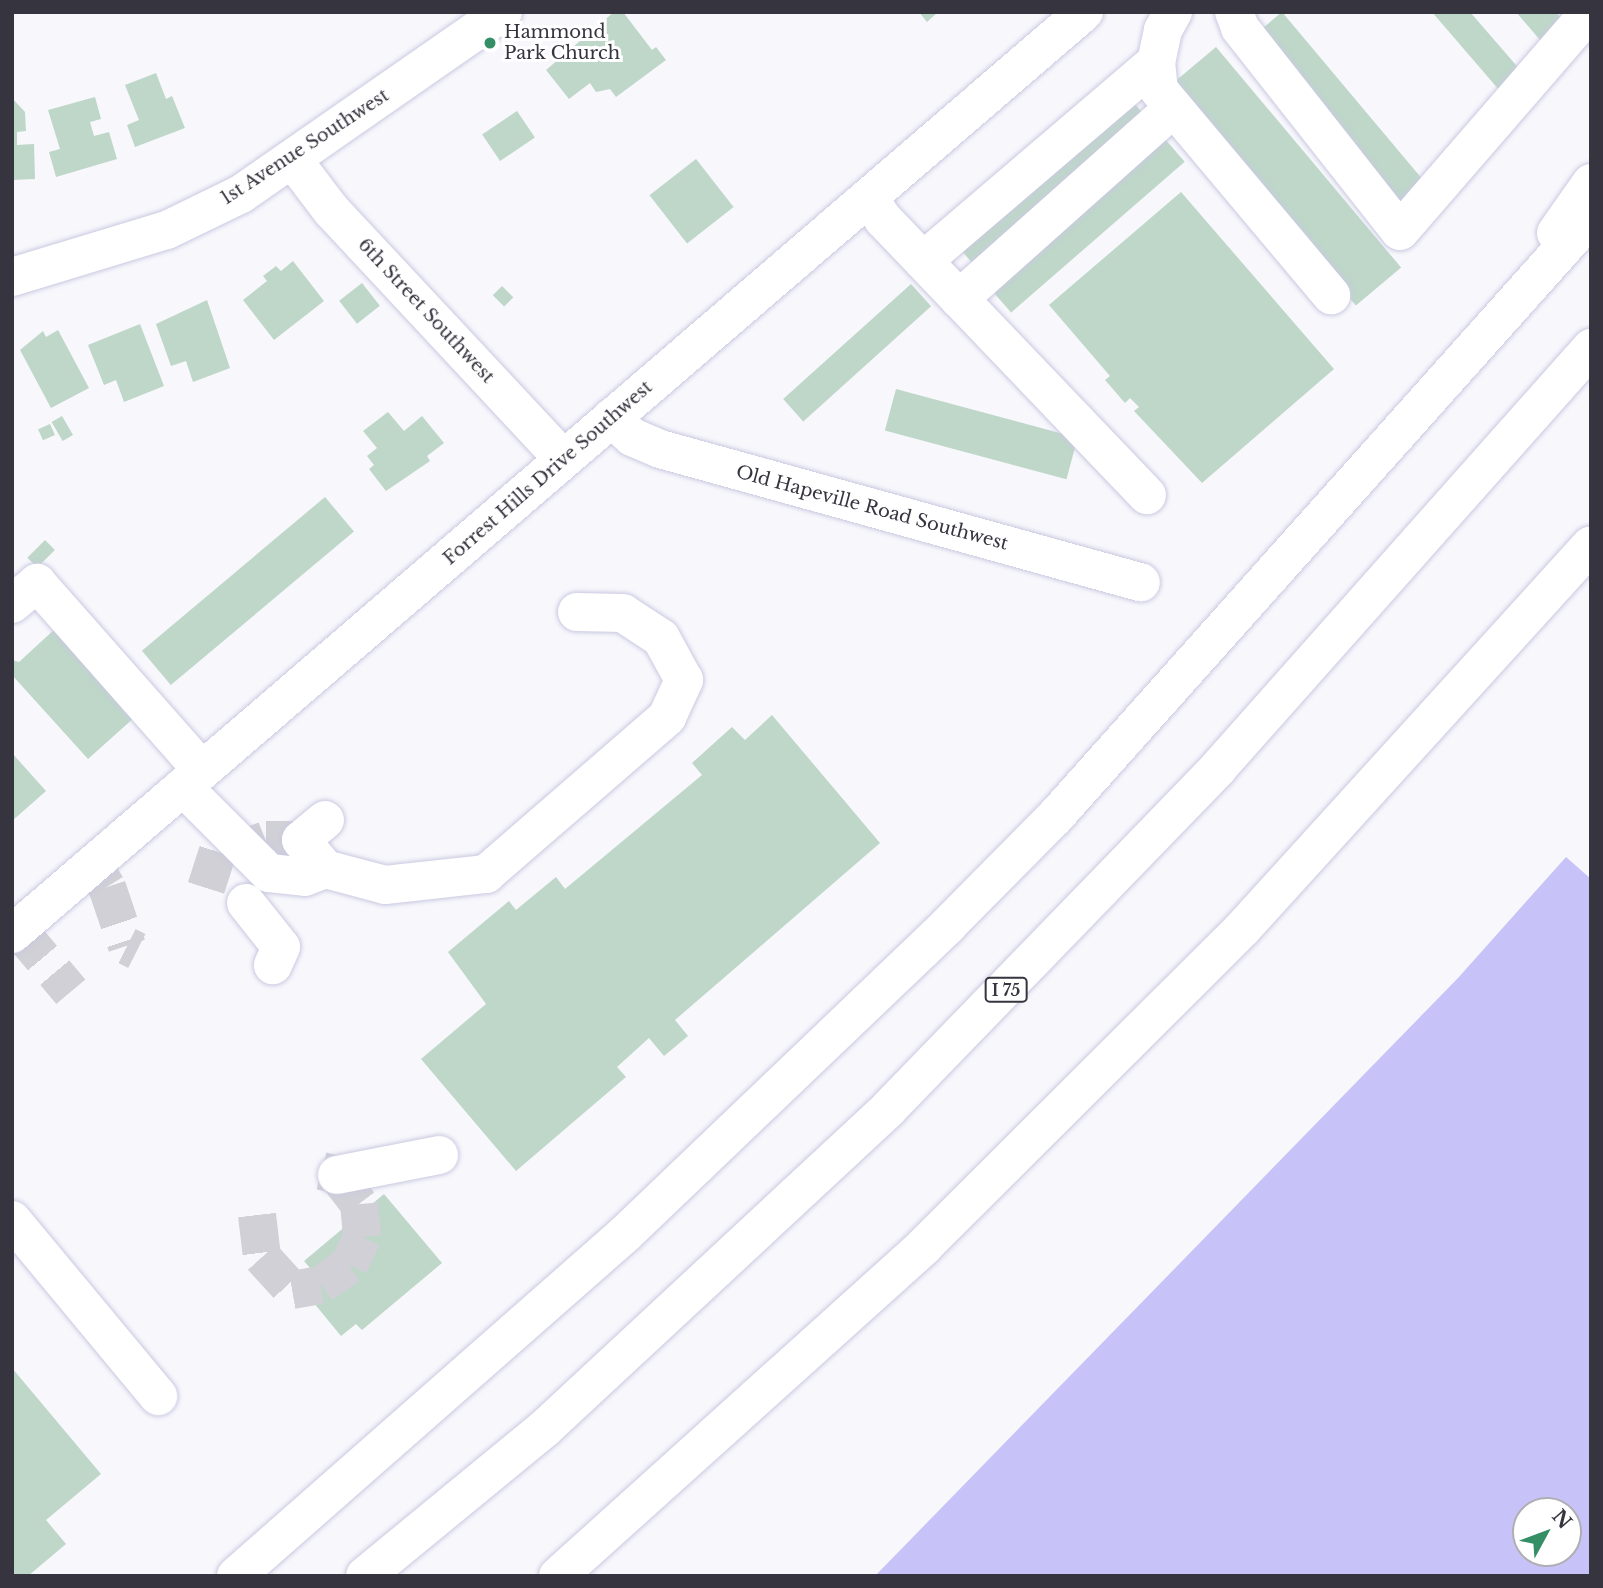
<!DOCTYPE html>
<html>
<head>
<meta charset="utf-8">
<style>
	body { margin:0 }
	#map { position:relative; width:1603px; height:1588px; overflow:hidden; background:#f7f7fc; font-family:"Libre Baskerville",serif }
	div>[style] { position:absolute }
	.green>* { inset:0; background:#c7c3f8 }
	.building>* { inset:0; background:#bed7c9; transform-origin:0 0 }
	.minor-tunnel>* { height:38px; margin-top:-19px; transform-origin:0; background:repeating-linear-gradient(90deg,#d0d0d6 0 38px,transparent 0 57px) }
	.roads { filter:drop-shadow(0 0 2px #cac9e1) drop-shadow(0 0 2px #cac9e1) }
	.minor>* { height:38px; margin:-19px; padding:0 19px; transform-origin:19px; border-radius:19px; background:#fff }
	.highway>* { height:38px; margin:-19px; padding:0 19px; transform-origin:19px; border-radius:19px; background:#fff }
	.dots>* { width:19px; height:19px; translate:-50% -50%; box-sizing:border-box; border:4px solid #fff; border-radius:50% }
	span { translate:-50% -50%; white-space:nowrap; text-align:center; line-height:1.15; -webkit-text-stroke:6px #fff; paint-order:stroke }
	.shield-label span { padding:2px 5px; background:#fff; border:2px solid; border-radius:5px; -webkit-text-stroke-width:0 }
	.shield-label { font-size:16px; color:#36353f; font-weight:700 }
	.poi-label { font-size:18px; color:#36353f }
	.left { translate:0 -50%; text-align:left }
	.street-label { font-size:18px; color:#36353f }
	.frame { position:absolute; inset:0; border:14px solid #36353f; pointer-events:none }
	.north { position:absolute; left:1512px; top:1497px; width:70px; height:70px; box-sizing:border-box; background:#fff; border:2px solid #afaeb2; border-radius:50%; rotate:49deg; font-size:19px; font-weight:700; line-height:28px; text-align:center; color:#36353f }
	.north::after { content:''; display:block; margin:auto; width:24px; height:32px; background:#348f66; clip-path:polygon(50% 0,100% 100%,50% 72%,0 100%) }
</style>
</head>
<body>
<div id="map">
	<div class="green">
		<i style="clip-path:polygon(evenodd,1566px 857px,1591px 879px,1591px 1576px,875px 1576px,1458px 978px,1566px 857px,1526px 1511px,1568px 1511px,1568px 1553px,1526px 1553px,1526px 1511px)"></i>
	</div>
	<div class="building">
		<i style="clip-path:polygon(614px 12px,623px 12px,652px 50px,656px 47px,666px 60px,616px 97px,610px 89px,596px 92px,590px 83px,569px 99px,546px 70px)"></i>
		<i style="clip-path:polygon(919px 12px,938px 12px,927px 22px)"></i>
		<i style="left:1282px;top:12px;width:224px;height:37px;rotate:50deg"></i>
		<i style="clip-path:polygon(1432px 12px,1470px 12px,1522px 72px,1500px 91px)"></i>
		<i style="clip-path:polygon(1516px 12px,1556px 12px,1563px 21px,1540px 40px)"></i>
		<i style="left:1216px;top:47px;width:288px;height:59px;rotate:50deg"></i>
		<i style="clip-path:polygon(156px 73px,166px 99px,172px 96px,185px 128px,135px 147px,127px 125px,139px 120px,125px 85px)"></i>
		<i style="left:1127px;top:95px;width:32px;height:227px;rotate:49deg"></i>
		<i style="clip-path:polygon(95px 97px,101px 119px,90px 122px,94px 136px,109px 132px,117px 159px,56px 177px,49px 152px,60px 149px,48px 110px)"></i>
		<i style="clip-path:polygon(12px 98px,25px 112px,26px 131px,17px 132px,17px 145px,34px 144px,35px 179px,12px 180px)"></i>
		<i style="left:517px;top:111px;width:32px;height:42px;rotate:56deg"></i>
		<i style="left:1165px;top:139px;width:30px;height:230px;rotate:49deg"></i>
		<i style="left:696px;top:159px;width:61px;height:59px;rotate:52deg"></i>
		<i style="clip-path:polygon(1181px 192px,1334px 369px,1202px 483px,1134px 411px,1139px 407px,1130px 398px,1125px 403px,1105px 380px,1110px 376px,1049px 305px)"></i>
		<i style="clip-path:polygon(293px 261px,324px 301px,274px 340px,243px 300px,267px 281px,263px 276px,276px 266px,281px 271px)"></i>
		<i style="left:362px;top:283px;width:29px;height:29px;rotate:52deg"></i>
		<i style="left:911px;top:284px;width:30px;height:172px;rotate:48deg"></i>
		<i style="left:502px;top:286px;width:16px;height:13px;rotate:45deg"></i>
		<i style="clip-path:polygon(207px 300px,230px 368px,193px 382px,186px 361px,171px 366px,156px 324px)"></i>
		<i style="clip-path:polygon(140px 324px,164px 386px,124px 402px,116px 380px,104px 385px,88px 345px)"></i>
		<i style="clip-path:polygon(58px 330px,89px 388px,51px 408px,20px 350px,43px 331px,46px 337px)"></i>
		<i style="left:896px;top:389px;width:188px;height:43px;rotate:15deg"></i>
		<i style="clip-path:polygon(388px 412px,404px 431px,422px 416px,444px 443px,427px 456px,430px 461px,386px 491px,369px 469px,374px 465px,367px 456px,377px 448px,363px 431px)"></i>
		<i style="left:62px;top:416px;width:22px;height:12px;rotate:60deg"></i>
		<i style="left:50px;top:424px;width:12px;height:13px;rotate:66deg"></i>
		<i style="left:325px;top:497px;width:45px;height:239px;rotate:50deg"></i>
		<i style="left:45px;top:540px;width:14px;height:25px;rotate:45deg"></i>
		<i style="clip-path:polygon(56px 628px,136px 716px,88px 759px,12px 675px,12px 660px,19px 662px)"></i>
		<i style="clip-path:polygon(772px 715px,880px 843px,675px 1020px,688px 1036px,664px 1056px,649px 1038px,617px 1067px,626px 1077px,516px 1171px,421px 1059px,486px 1004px,448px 952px,509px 901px,516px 910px,556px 877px,565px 889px,702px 775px,692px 763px,732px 727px,745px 740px)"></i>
		<i style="clip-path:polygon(12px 753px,46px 791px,12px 821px)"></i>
		<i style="clip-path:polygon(384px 1194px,442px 1263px,362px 1330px,356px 1324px,341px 1336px,295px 1280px,310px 1268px,304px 1261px)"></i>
		<i style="clip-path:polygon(12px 1368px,101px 1474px,46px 1520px,66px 1544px,28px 1576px,12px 1576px)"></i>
	</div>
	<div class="minor-tunnel">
		<i style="left:245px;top:848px;width:22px;rotate:-21deg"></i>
		<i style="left:266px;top:840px;width:35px"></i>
		<i style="left:93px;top:865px;width:26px;rotate:58deg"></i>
		<i style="left:107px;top:887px;width:62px;rotate:71.3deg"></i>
		<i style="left:127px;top:946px;width:11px;rotate:27deg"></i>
		<i style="left:206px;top:888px;width:62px;rotate:-72.1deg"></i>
		<i style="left:18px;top:929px;width:82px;rotate:49.9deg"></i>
		<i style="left:257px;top:1215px;width:42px;rotate:83.2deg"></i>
		<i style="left:262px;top:1257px;width:45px;rotate:47.7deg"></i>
		<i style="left:292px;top:1290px;width:29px;rotate:-10deg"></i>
		<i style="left:321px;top:1285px;width:34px;rotate:-36deg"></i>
		<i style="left:349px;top:1265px;width:31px;rotate:-65deg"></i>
		<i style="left:362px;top:1237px;width:33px;rotate:-95deg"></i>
		<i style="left:359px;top:1204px;width:36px;rotate:-127deg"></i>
		<i style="left:337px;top:1175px;width:16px;rotate:-165deg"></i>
	</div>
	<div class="roads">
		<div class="minor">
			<i style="left:1173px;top:12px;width:21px;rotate:119deg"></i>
			<i style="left:1163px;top:30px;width:33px;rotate:102deg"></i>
			<i style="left:1156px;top:62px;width:28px;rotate:84deg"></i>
			<i style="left:1159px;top:90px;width:268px;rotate:50deg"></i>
			<i style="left:1234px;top:12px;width:17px;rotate:69deg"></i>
			<i style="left:1240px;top:28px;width:258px;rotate:51.8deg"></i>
			<i style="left:1400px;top:231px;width:290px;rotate:-49.1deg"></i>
			<i style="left:293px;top:160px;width:63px;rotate:52.8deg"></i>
			<i style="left:331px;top:210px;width:340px;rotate:47deg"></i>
			<i style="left:869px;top:197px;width:26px;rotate:58deg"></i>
			<i style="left:883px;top:219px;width:382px;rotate:46.3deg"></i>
			<i style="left:923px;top:261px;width:306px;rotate:-40.5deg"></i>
			<i style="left:12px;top:277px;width:162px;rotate:-16.9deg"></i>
			<i style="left:167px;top:230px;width:82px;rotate:-25.9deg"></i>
			<i style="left:241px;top:194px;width:319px;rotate:-34.8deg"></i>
			<i style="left:959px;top:299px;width:287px;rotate:-41.7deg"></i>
			<i style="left:611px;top:418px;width:28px;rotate:42deg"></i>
			<i style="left:632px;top:437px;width:30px;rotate:23deg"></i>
			<i style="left:660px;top:449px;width:499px;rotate:15.5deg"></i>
			<i style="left:12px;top:604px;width:33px;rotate:-40deg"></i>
			<i style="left:37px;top:583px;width:249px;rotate:48.6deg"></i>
			<i style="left:183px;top:787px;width:122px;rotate:45deg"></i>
			<i style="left:269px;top:873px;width:36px;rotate:6deg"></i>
			<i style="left:305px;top:877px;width:22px;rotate:-22deg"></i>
			<i style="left:325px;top:820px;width:31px;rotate:140deg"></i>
			<i style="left:301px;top:840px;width:38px;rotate:50deg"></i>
			<i style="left:325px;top:869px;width:62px;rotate:14.9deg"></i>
			<i style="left:385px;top:885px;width:102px;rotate:-6.2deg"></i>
			<i style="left:486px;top:874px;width:240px;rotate:-40.9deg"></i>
			<i style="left:667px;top:717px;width:41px;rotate:-65.3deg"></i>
			<i style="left:684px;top:680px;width:48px;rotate:-118.7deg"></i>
			<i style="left:661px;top:638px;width:45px;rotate:-146.7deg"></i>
			<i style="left:623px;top:613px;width:46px;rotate:-178.8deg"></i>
			<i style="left:246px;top:903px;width:56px;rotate:51.5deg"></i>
			<i style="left:281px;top:947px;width:20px;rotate:114deg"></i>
			<i style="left:12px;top:934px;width:1414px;rotate:-40.7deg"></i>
			<i style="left:337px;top:1175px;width:104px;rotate:-11.1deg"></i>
			<i style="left:12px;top:1220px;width:229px;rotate:50.3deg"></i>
		</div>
		<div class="highway">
			<i style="left:1556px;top:233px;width:61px;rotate:-55deg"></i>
			<i style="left:236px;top:1576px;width:518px;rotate:-41.32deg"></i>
			<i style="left:625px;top:1234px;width:448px;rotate:-43.7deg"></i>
			<i style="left:949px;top:924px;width:151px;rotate:-45.3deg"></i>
			<i style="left:1055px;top:817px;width:805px;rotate:-48.22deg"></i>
			<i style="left:365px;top:1576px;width:232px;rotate:-39.4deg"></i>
			<i style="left:544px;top:1429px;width:471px;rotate:-42.9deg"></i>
			<i style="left:889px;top:1108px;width:473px;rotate:-45.9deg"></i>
			<i style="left:1218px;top:768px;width:562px;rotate:-48.39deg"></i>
			<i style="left:558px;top:1576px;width:493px;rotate:-42deg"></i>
			<i style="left:924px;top:1246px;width:450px;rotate:-44.9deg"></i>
			<i style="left:1243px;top:928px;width:517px;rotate:-47.74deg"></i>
		</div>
	</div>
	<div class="dots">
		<i style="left:490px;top:43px;background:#348f66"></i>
	</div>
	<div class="shield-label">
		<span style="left:1006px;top:990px">I 75</span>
	</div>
	<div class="poi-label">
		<span class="left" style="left:504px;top:43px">Hammond<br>Park Church</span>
	</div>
	<div class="street-label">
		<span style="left:305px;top:147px;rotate:-33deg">1st Avenue Southwest</span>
		<span style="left:426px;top:311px;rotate:47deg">6th Street Southwest</span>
		<span style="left:548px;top:473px;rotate:-41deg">Forrest Hills Drive Southwest</span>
		<span style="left:872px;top:508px;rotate:15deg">Old Hapeville Road Southwest</span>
	</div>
	<div class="frame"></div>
	<div class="north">N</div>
</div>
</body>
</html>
